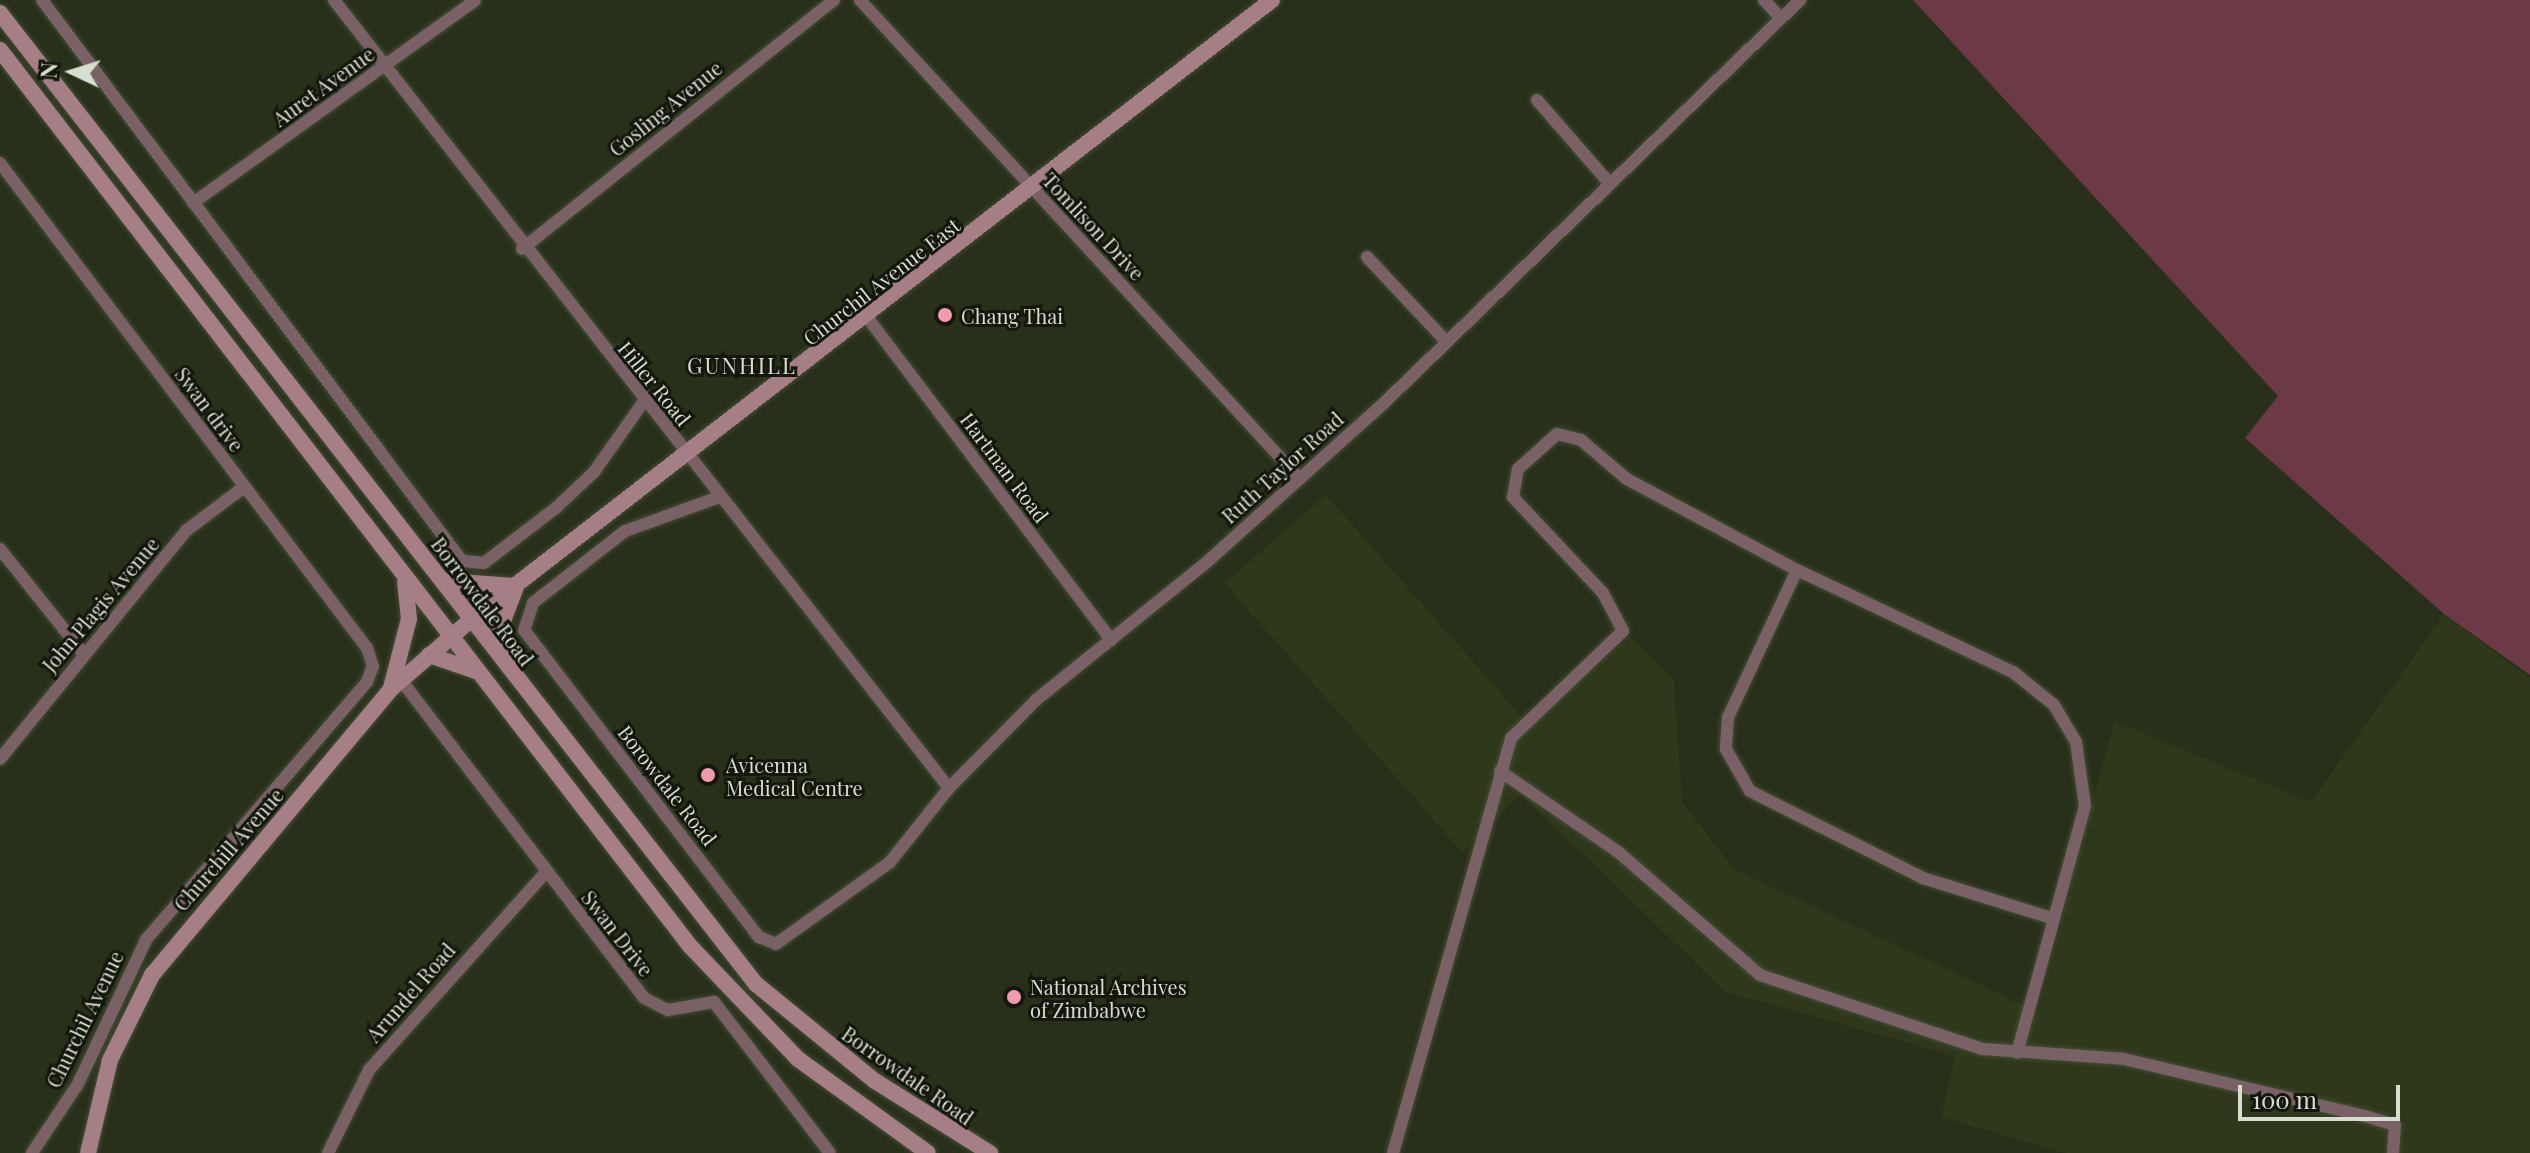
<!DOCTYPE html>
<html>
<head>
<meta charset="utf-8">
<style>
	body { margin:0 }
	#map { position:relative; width:2530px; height:1153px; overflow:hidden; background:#283019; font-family:"Playfair Display",serif }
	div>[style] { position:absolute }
	.built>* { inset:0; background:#2e381a }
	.green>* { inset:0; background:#6b3a46 }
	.roads { filter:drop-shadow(0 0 2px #444c36) drop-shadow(0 0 2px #444c36) }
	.street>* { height:12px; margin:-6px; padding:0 6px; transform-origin:6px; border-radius:6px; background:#7a6166 }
	.secondary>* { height:16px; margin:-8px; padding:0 8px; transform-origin:8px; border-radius:8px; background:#a57e86 }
	.dots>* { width:22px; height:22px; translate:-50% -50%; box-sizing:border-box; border:4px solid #13170c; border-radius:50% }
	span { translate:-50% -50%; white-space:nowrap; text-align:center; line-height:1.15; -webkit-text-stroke:6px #13170c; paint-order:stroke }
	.street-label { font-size:20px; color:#d8decf }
	.poi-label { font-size:20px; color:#d8decf }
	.left { translate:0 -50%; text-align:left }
	.neighbourhood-label { font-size:22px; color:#d8decf; letter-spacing:2px }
	.north { position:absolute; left:32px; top:32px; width:80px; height:80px; -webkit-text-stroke:6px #13170c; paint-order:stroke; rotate:274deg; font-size:22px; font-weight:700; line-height:32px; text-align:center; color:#d8decf }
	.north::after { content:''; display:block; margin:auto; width:28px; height:36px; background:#d8decf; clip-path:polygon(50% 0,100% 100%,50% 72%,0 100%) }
	.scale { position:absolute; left:2238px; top:1085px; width:162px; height:36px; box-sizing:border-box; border:4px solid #d8decf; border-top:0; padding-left:10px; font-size:24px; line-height:28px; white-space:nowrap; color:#d8decf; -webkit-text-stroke:6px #13170c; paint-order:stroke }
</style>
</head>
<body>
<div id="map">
	<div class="built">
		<i style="clip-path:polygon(1326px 495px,1530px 726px,1629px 636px,1674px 681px,1682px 802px,1734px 869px,2038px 1012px,2114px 721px,2311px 802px,2444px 614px,2530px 678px,2530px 1153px,2065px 1153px,1941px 1117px,1955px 1056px,1726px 992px,1521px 795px,1462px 852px,1224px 583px)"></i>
	</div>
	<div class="green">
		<i style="clip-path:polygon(1913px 0,2530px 0,2530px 675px,2444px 614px,2245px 438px,2278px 396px)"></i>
	</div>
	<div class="roads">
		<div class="street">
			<i style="left:42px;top:0;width:701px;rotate:53.18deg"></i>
			<i style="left:462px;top:561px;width:22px;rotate:5deg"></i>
			<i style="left:484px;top:563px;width:92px;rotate:-37.5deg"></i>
			<i style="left:557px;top:507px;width:51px;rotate:-43.4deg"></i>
			<i style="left:594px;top:472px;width:87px;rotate:-54.8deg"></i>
			<i style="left:334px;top:0;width:1000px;rotate:52.03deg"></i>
			<i style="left:860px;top:0;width:650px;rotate:47.43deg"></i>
			<i style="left:1764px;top:0;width:25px;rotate:47deg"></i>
			<i style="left:1537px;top:100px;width:111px;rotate:49deg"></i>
			<i style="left:0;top:163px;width:608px;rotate:52.89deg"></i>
			<i style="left:367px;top:648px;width:19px;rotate:72deg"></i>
			<i style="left:373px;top:666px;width:17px;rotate:111deg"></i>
			<i style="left:367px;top:682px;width:340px;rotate:130.6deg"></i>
			<i style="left:146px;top:940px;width:159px;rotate:115.3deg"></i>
			<i style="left:78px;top:1084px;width:83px;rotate:123.7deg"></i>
			<i style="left:193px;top:203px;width:347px;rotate:-35.7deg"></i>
			<i style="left:522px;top:249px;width:399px;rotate:-38.6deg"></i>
			<i style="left:1367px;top:257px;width:112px;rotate:46.8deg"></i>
			<i style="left:867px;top:317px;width:405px;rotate:52.9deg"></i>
			<i style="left:719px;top:497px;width:100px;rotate:160.1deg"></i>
			<i style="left:625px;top:531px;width:117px;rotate:142deg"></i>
			<i style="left:533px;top:603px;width:28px;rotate:108deg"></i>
			<i style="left:524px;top:630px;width:387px;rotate:52.6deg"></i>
			<i style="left:759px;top:937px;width:18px;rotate:22deg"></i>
			<i style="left:776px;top:944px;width:140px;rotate:-35.7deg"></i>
			<i style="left:890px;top:862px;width:95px;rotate:-51.4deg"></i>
			<i style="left:949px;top:788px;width:124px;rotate:-45.3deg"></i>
			<i style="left:1036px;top:700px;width:221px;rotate:-38.9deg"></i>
			<i style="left:1208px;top:561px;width:235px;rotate:-41.9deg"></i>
			<i style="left:1383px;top:404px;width:581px;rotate:-44.09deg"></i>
			<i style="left:0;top:549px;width:133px;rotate:51.4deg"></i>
			<i style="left:1797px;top:570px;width:239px;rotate:25.3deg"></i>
			<i style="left:2013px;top:672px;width:53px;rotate:38.8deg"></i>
			<i style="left:2054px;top:705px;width:43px;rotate:59.3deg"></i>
			<i style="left:2076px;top:742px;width:65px;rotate:82deg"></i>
			<i style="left:2085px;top:806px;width:256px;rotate:105.4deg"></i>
			<i style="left:401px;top:680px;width:400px;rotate:52.6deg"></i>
			<i style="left:644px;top:998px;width:27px;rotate:27deg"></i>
			<i style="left:668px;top:1010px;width:47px;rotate:-9.9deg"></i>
			<i style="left:714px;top:1002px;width:190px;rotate:52.5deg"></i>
			<i style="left:0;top:759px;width:296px;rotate:-50.8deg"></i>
			<i style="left:187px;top:530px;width:71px;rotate:-37deg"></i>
			<i style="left:1500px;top:771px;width:142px;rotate:34.4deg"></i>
			<i style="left:1617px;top:851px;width:189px;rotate:40.9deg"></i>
			<i style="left:1760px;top:975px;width:234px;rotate:18.4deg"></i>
			<i style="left:1982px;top:1049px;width:142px;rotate:4deg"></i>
			<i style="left:2124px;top:1059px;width:248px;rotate:13.3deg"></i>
			<i style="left:2365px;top:1116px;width:31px;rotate:17deg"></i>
			<i style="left:2395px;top:1125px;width:28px;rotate:94deg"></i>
			<i style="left:328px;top:1153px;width:93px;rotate:-63.7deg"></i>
			<i style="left:369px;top:1070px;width:264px;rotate:-48.2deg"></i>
			<i style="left:1393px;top:1153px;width:431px;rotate:-74.1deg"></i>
			<i style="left:1511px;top:738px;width:155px;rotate:-43.7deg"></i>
			<i style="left:1623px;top:631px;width:43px;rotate:-117.8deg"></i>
			<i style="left:1603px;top:593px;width:132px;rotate:-133.2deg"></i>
			<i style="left:1513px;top:497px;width:28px;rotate:-80deg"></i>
			<i style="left:1518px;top:469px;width:52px;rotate:-41.9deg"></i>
			<i style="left:1557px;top:434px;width:25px;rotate:14deg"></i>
			<i style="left:1581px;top:440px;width:60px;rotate:40.3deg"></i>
			<i style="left:1627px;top:479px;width:193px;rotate:28.2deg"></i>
			<i style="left:1797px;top:570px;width:162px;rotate:115.1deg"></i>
			<i style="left:1728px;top:717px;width:32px;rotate:94deg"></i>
			<i style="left:1726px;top:749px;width:48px;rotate:60.3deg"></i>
			<i style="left:1750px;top:791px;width:194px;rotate:26.7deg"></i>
			<i style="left:1923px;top:878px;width:131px;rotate:17.3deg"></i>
		</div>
		<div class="secondary">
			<i style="left:0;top:13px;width:1231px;rotate:52.1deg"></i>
			<i style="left:756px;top:984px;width:154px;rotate:39.2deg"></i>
			<i style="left:875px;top:1081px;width:136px;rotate:32.1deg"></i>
			<i style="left:0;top:50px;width:1131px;rotate:52.4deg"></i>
			<i style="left:690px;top:946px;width:156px;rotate:46.3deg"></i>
			<i style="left:798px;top:1059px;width:160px;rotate:35.9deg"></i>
			<i style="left:443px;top:581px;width:72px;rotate:4deg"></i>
			<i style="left:429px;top:655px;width:50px;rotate:18.8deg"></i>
			<i style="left:503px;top:657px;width:31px;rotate:-94deg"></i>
			<i style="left:501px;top:626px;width:42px;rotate:-69deg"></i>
			<i style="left:391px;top:688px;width:71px;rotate:-75.4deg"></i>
			<i style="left:409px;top:619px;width:37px;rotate:-96deg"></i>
			<i style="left:88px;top:1153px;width:96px;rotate:-76.7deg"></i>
			<i style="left:110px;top:1060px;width:95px;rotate:-63.7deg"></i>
			<i style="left:152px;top:975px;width:373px;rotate:-50.1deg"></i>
			<i style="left:391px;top:689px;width:108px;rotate:-40.9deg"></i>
			<i style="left:473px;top:618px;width:1010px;rotate:-37.72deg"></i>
		</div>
	</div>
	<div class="dots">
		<i style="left:945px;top:315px;background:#f29aae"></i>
		<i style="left:708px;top:775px;background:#f29aae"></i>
		<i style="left:1014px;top:997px;background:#f29aae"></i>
	</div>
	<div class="street-label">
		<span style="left:323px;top:86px;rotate:-36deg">Auret Avenue</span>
		<span style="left:665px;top:108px;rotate:-39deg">Gosling Avenue</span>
		<span style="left:1094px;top:226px;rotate:47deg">Tomlison Drive</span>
		<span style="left:881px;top:281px;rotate:-38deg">Churchil Avenue East</span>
		<span style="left:655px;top:383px;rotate:51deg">Hiller Road</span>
		<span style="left:210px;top:409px;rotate:53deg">Swan drive</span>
		<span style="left:1005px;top:467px;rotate:53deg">Hartman Road</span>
		<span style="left:1282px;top:467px;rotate:-42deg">Ruth Taylor Road</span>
		<span style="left:483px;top:601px;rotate:53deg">Borrowdale Road</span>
		<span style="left:100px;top:604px;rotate:-50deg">John Plagis Avenue</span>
		<span style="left:668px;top:785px;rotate:52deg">Borowdale Road</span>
		<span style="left:228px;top:849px;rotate:-49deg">Churchill Avenue</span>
		<span style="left:618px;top:933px;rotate:52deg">Swan Drive</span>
		<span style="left:410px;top:992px;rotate:-49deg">Arundel Road</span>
		<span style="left:84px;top:1019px;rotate:-64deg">Churchil Avenue</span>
		<span style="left:908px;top:1075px;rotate:35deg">Borrowdale Road</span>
	</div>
	<div class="poi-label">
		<span class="left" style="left:961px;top:315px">Chang Thai</span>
		<span class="left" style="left:726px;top:776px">Avicenna<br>Medical Centre</span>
		<span class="left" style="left:1030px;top:998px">National Archives<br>of Zimbabwe</span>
	</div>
	<div class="neighbourhood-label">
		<span style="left:742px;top:366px">GUNHILL</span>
	</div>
	<div class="north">N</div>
	<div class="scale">100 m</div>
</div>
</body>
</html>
